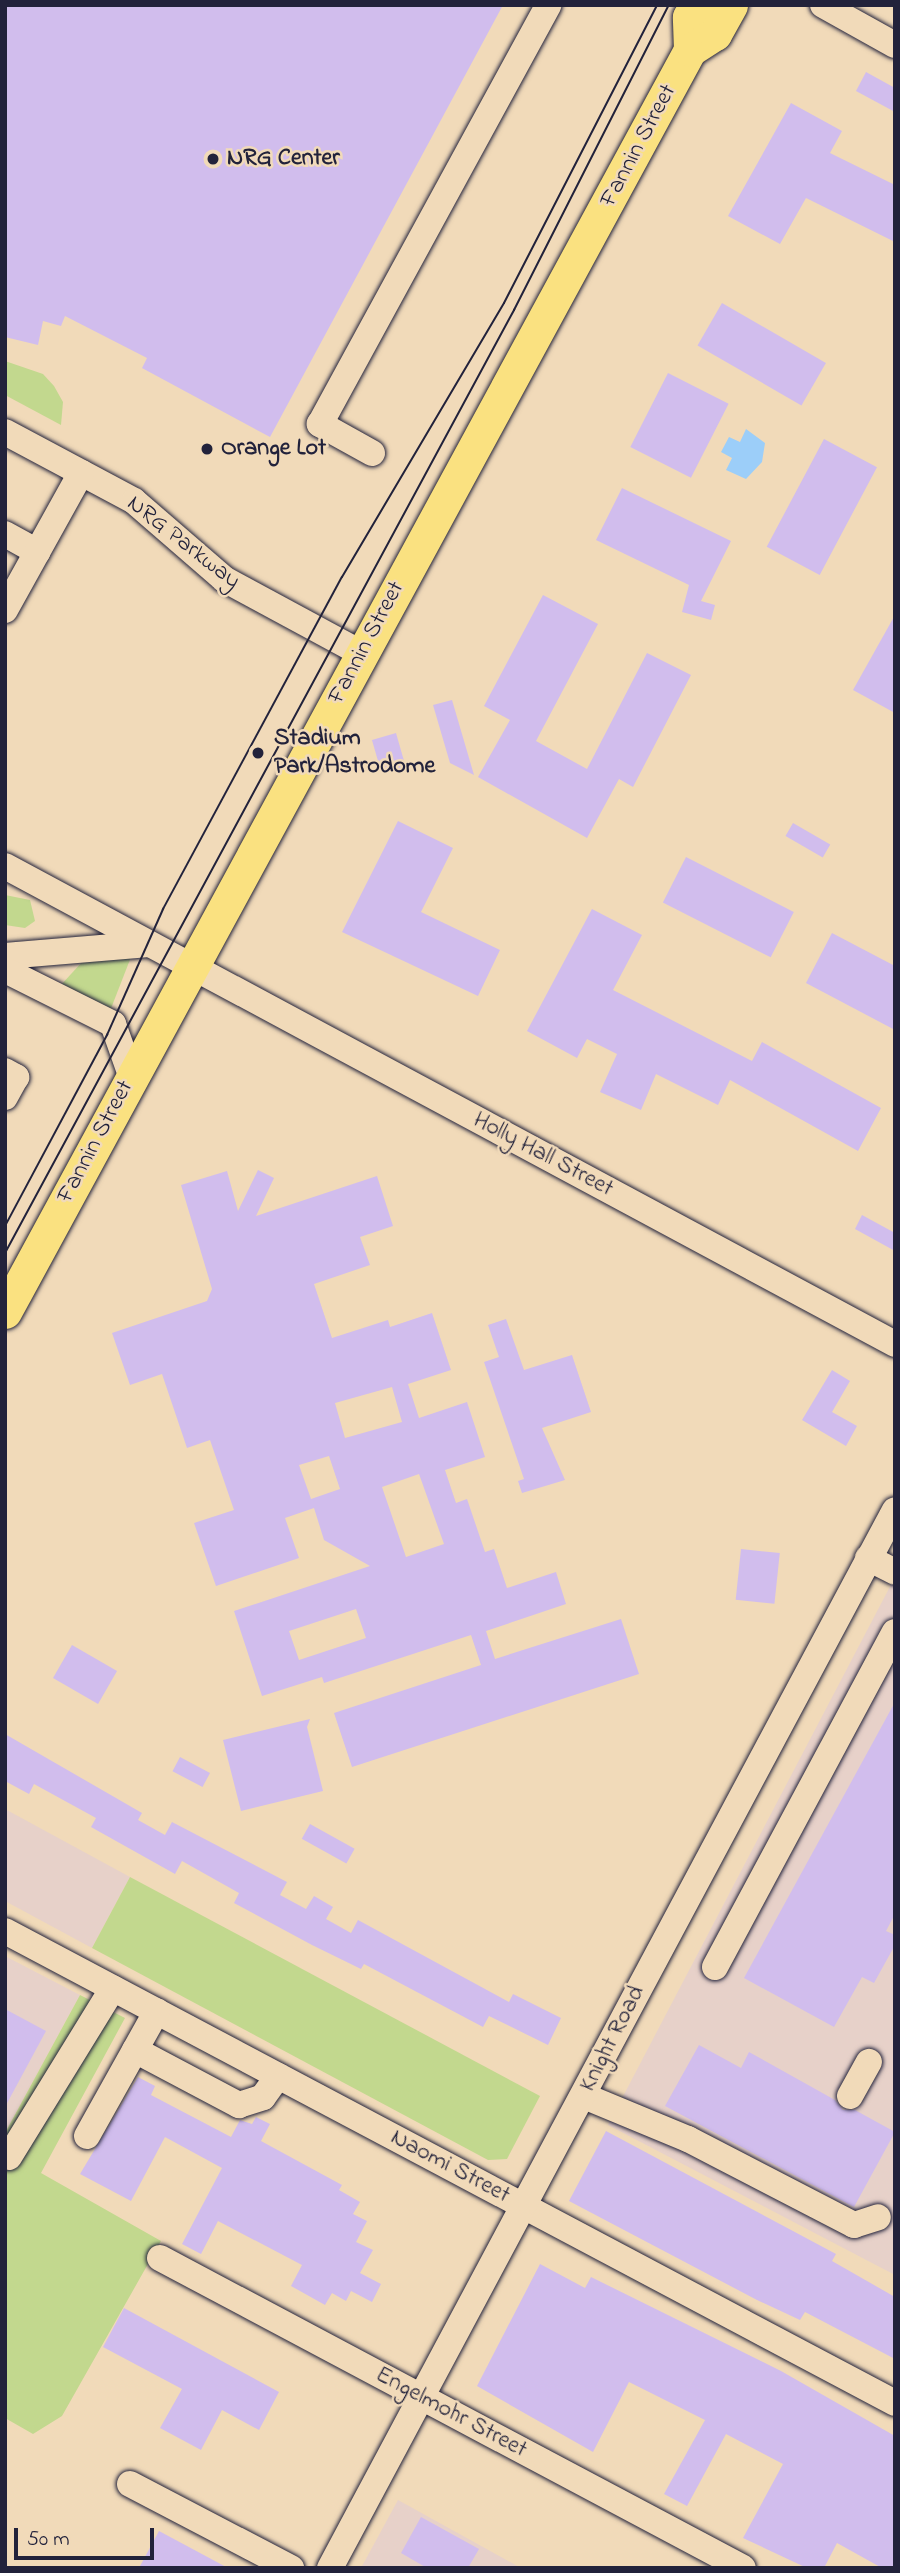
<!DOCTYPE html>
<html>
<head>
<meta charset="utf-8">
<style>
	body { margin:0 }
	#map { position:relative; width:900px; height:2573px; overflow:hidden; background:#f1dab9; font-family:"Indie Flower",sans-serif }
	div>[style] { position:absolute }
	.built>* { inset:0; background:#e7d1c9 }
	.green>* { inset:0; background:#c2d88e }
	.water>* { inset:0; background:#9ccef9 }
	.building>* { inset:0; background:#d1bded; transform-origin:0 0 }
	.roads { filter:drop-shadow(0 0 2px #22223b) drop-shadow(0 0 2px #22223b) }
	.minor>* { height:26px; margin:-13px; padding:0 13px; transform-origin:13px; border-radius:13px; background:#f1dab9 }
	.major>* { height:33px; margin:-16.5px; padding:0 16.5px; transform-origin:16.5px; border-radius:16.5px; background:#fae180 }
	.tram>* { height:2px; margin:-1px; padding:0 1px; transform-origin:1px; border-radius:1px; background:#22223b }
	.dots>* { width:19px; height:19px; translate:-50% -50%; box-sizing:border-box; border:4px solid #f1dab9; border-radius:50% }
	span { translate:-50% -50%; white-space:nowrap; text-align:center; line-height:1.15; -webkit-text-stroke:5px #f1dab9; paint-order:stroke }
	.street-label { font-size:24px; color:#22223b }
	.poi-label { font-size:24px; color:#22223b; font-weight:700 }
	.left { translate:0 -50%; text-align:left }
	.frame { position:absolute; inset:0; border:7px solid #22223b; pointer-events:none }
	.scale { position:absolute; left:14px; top:2528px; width:140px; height:32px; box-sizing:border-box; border:4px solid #22223b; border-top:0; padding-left:9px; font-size:21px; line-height:24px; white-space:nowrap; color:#22223b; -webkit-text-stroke:5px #f1dab9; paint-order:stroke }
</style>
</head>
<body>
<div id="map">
	<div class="built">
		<i style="clip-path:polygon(895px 1577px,895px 2275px,608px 2125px)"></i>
		<i style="clip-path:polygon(5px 1809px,130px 1877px,92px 1948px,5px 1901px)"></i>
		<i style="clip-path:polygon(5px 1956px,80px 1995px,5px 2133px)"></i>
		<i style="clip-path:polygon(398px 2500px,521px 2568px,361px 2568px)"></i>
	</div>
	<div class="green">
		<i style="clip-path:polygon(5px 361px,43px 374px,54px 386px,63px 402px,61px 425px,5px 395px)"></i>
		<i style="clip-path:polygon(5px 895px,30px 900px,35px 921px,25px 928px,5px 925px)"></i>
		<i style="clip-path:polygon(131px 957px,110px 1011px,61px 985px,82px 962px)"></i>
		<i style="clip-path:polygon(130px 1877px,540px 2096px,507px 2159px,488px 2160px,92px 1948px)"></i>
		<i style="clip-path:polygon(80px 1995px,125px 2018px,41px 2173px,161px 2241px,62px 2416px,33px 2434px,5px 2418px,5px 2133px)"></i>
	</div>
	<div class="water">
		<i style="clip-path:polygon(746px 429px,765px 443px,762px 462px,746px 479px,726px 470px,732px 458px,721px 452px,729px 437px,740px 442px)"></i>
	</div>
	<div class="building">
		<i style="clip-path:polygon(5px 5px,503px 5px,270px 437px,142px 368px,147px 358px,65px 316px,61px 326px,43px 321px,38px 345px,5px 337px)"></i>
		<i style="clip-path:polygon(866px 72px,895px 88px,895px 112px,856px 91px)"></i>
		<i style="clip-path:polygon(791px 103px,842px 131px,830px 153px,895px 185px,895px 242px,806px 198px,780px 244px,728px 216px)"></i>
		<i style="left:722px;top:303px;width:120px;height:49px;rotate:30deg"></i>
		<i style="left:668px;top:373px;width:68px;height:83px;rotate:27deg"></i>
		<i style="left:824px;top:439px;width:60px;height:122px;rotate:28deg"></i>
		<i style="clip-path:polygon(622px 488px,731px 541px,701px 601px,715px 605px,711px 620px,682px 612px,689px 585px,596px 540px)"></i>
		<i style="clip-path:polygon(543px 595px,598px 624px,536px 741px,587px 769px,647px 653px,691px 675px,633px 787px,619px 779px,587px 838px,478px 777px,510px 720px,484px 706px)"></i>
		<i style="clip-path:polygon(895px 615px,895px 713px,853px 690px)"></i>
		<i style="clip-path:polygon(452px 700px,474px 775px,450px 763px,433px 705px)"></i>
		<i style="left:396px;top:733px;width:35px;height:25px;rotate:74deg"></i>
		<i style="clip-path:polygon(398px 821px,453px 848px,421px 912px,500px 950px,478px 996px,342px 932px)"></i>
		<i style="left:793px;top:823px;width:43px;height:15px;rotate:30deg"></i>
		<i style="left:686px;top:857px;width:121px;height:51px;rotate:27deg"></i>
		<i style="clip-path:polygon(592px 909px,642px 935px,613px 990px,752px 1061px,762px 1042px,881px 1108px,858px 1151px,730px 1080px,718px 1105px,656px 1074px,641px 1110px,600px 1092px,617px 1054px,587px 1039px,577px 1058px,527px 1031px)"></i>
		<i style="clip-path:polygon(832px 933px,895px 966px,895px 1030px,806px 983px)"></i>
		<i style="clip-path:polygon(evenodd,258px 1170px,274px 1178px,256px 1216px,377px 1176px,393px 1226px,360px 1237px,370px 1265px,314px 1284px,332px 1338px,388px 1320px,390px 1327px,432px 1313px,451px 1370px,408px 1384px,419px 1418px,467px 1402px,485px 1457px,445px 1470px,456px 1503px,467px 1499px,485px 1552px,494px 1549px,507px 1588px,556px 1572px,566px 1604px,486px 1631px,495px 1659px,621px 1619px,639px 1674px,352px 1767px,334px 1713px,481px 1665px,471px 1635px,324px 1683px,322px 1677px,262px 1696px,234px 1611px,370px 1566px,324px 1540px,314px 1508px,285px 1518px,299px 1558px,216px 1586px,194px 1523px,234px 1510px,210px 1440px,187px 1448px,162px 1374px,130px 1385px,112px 1333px,207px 1301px,212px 1289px,181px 1185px,227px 1171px,238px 1211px,258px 1170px,392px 1387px,402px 1422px,345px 1438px,335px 1403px,392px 1387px,258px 1170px,329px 1456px,340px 1489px,311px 1499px,299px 1465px,329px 1456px,258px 1170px,419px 1474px,444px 1544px,406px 1557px,382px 1487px,419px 1474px,258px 1170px,356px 1609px,366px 1638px,299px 1660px,289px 1631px,356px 1609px)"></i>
		<i style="clip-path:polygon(862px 1215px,895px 1233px,895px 1251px,855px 1229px)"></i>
		<i style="clip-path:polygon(506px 1319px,524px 1370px,572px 1355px,591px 1412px,542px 1428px,565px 1480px,522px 1493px,518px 1481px,524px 1479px,484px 1362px,499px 1357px,488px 1325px)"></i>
		<i style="clip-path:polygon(832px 1370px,850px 1381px,832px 1412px,857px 1426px,846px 1446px,802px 1420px)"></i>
		<i style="left:741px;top:1549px;width:39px;height:51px;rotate:6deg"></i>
		<i style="left:72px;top:1645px;width:52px;height:38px;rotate:30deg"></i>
		<i style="clip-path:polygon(895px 1702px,895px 1914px,886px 1931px,895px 1935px,895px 1945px,874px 1983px,862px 1977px,834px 2027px,744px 1978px)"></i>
		<i style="clip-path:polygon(310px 1719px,307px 1727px,323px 1791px,241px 1811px,223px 1740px)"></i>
		<i style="clip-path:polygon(5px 1734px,142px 1813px,138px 1820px,165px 1835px,172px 1822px,287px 1882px,280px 1895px,306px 1909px,314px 1896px,333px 1907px,326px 1919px,351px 1933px,358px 1920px,509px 2002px,513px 1994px,561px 2018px,548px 2045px,489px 2016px,483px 2027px,364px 1964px,361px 1969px,312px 1945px,234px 1903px,239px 1893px,182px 1861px,175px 1874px,91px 1827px,96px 1818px,34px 1784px,29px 1794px,5px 1781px)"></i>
		<i style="left:180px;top:1757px;width:34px;height:16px;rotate:28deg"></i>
		<i style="left:310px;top:1824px;width:51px;height:17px;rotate:29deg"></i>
		<i style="clip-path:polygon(5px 2009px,46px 2031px,5px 2107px)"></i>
		<i style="clip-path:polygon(699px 2045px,741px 2068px,749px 2052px,835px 2100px,843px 2110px,855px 2110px,895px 2132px,854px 2207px,665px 2106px)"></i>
		<i style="clip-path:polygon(138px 2077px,155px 2086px,151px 2095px,231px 2137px,240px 2120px,252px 2124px,256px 2117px,270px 2124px,261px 2141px,342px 2185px,339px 2190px,360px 2202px,353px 2214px,367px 2221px,356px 2242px,373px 2250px,360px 2273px,381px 2284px,372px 2302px,351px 2291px,346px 2301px,332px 2293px,325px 2305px,291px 2286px,302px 2265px,218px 2221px,201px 2254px,182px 2244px,222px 2168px,165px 2137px,131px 2201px,80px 2174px)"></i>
		<i style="clip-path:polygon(606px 2131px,836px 2254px,832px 2261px,895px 2297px,895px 2359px,805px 2312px,800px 2320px,757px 2300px,569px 2201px)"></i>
		<i style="clip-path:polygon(540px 2264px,585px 2288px,591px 2277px,781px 2371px,895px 2436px,895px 2568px,882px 2568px,837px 2543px,824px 2568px,807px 2568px,743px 2538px,783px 2464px,726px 2434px,687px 2506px,664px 2494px,705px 2420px,629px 2382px,593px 2452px,477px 2386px)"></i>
		<i style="clip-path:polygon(124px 2308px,279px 2392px,259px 2430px,222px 2410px,201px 2450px,160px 2428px,182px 2389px,103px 2347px)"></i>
		<i style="clip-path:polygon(421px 2517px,479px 2549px,468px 2568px,427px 2568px,401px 2553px)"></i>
		<i style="clip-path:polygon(159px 2531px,228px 2568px,139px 2568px)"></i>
	</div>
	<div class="roads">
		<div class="minor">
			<i style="left:823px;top:5px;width:82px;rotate:29.1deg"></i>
			<i style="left:5px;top:432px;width:146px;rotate:28.1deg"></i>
			<i style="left:134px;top:501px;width:119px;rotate:40.9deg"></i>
			<i style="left:224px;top:579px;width:156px;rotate:28.4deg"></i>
			<i style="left:372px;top:453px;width:60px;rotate:-150.9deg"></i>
			<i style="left:320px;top:424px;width:477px;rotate:-61.4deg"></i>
			<i style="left:5px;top:534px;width:37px;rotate:29deg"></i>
			<i style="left:5px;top:610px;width:157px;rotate:-61deg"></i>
			<i style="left:5px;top:866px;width:1010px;rotate:28.24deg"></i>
			<i style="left:5px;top:956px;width:144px;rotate:-4.8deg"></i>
			<i style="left:5px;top:970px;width:121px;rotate:26.6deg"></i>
			<i style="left:113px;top:1024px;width:54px;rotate:70.6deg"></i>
			<i style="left:5px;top:1071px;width:13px;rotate:29deg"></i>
			<i style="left:16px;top:1077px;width:23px;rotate:119deg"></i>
			<i style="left:868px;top:1558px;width:30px;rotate:27deg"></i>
			<i style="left:5px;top:1931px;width:1007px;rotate:27.94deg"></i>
			<i style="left:715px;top:1967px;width:380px;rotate:-61.8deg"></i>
			<i style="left:135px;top:2050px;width:118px;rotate:27.9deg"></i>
			<i style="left:239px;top:2105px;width:25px;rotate:-18deg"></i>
			<i style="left:263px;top:2097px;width:26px;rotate:-54deg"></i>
			<i style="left:584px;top:2096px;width:113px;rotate:22.5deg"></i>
			<i style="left:688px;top:2139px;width:187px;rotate:27.4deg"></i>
			<i style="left:854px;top:2225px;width:25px;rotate:-18deg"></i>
			<i style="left:850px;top:2096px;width:39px;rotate:-61deg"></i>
			<i style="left:87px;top:2136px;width:143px;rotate:-60.8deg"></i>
			<i style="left:9px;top:2157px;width:198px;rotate:-58.4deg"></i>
			<i style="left:160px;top:2258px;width:660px;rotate:28deg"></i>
			<i style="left:130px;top:2484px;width:182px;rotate:27.6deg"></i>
			<i style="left:330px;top:2568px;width:1199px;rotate:-61.9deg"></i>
		</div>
		<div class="major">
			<i style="left:690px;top:50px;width:33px;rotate:-92deg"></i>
			<i style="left:689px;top:17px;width:14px;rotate:-60deg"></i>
			<i style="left:5px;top:1312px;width:1436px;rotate:-61.51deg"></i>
			<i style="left:690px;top:50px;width:30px;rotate:-33deg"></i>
			<i style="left:715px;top:34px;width:33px;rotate:-61deg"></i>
		</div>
	</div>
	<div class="tram">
		<i style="left:5px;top:1226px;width:217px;rotate:-61.9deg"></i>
		<i style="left:107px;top:1035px;width:138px;rotate:-66deg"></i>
		<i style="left:163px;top:909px;width:377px;rotate:-61.7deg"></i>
		<i style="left:342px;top:577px;width:318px;rotate:-59.4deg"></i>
		<i style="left:504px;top:303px;width:335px;rotate:-62.8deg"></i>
		<i style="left:5px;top:1253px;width:1072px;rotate:-61.64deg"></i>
		<i style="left:514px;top:310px;width:342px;rotate:-63.1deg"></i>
	</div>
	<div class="dots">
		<i style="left:213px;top:159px;background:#22223b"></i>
		<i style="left:207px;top:449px;background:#22223b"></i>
		<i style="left:258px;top:753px;background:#22223b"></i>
	</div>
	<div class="street-label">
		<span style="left:639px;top:146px;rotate:-62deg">Fannin Street</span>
		<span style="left:183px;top:543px;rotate:38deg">NRG Parkway</span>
		<span style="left:367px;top:643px;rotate:-62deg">Fannin Street</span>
		<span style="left:96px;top:1142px;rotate:-62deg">Fannin Street</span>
		<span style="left:543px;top:1155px;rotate:28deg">Holly Hall Street</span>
		<span style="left:613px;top:2039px;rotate:-63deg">Knight Road</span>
		<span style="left:450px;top:2167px;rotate:28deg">Naomi Street</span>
		<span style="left:451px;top:2413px;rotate:28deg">Engelmohr Street</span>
	</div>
	<div class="poi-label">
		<span class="left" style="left:227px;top:159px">NRG Center</span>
		<span class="left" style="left:221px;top:449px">Orange Lot</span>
		<span class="left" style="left:274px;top:753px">Stadium<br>Park/Astrodome</span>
	</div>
	<div class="frame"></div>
	<div class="scale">50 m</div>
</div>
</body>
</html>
